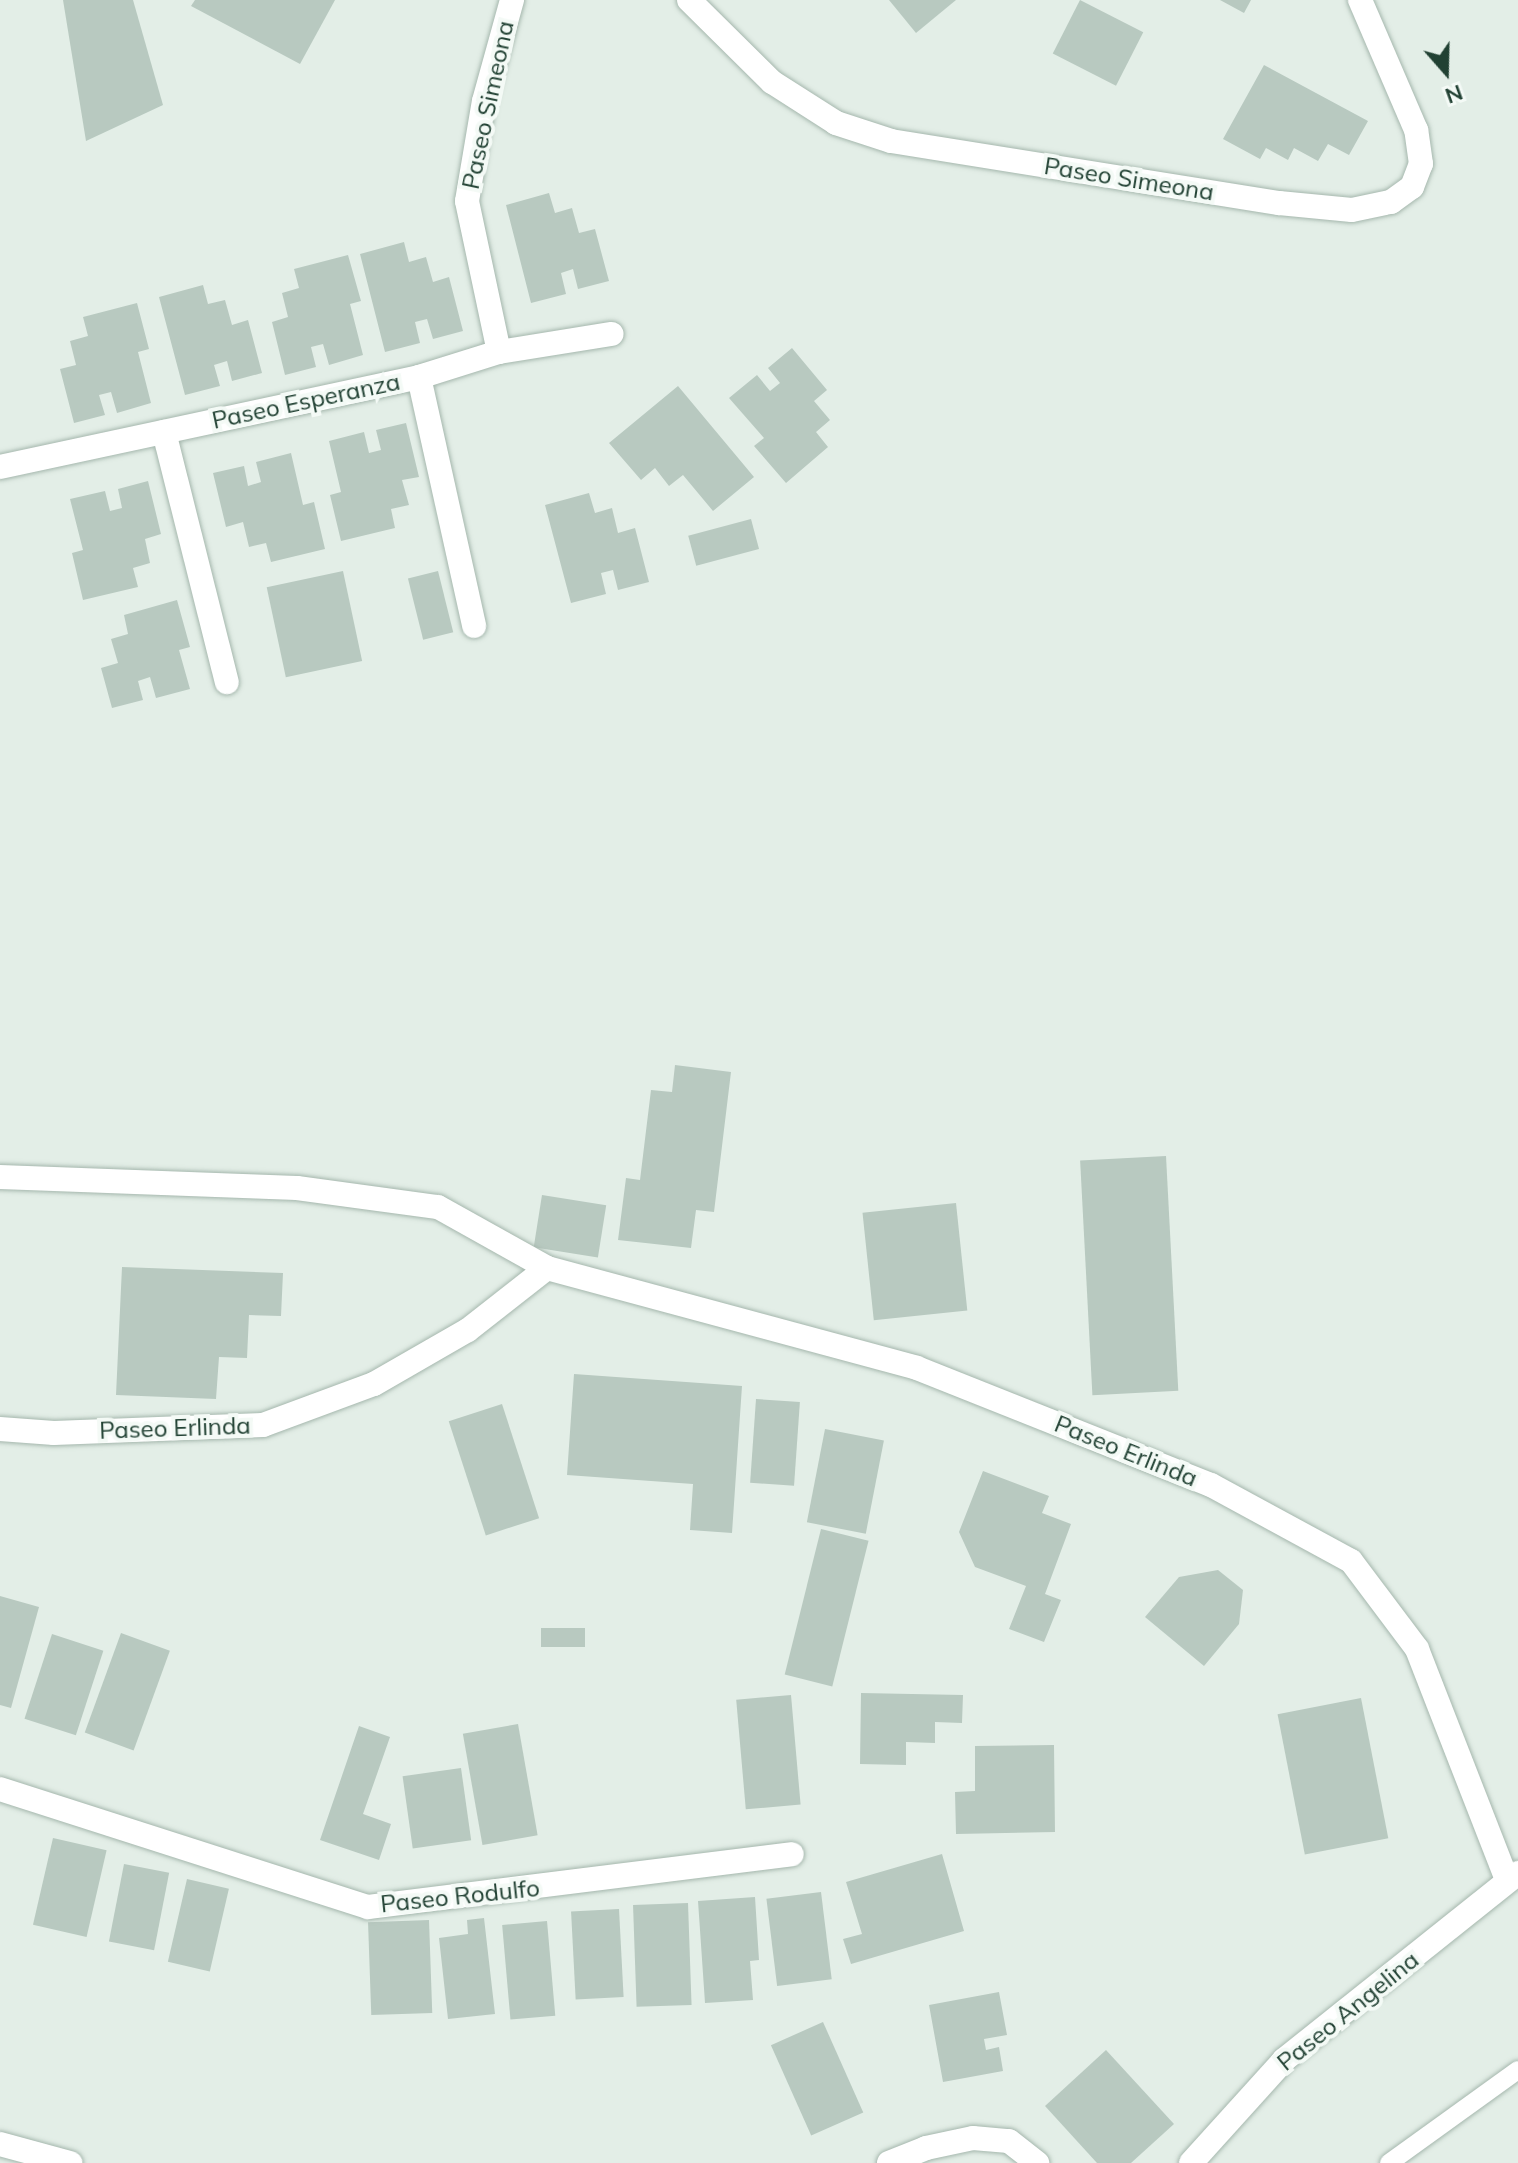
<!DOCTYPE html>
<html>
<head>
<meta charset="utf-8">
<style>
	body { margin:0 }
	#map { position:relative; width:1518px; height:2163px; overflow:hidden; background:#e3eee7; font-family:Mulish,sans-serif }
	div>[style] { position:absolute }
	.building>* { inset:0; background:#b8c9c0; transform-origin:0 0 }
	.roads { filter:drop-shadow(0 0 2px #a5b7ad) drop-shadow(0 0 2px #a5b7ad) }
	.lane>* { height:18px; margin:-9px; padding:0 9px; transform-origin:9px; border-radius:9px; background:#fff }
	.street>* { height:24px; margin:-12px; padding:0 12px; transform-origin:12px; border-radius:12px; background:#fff }
	span { translate:-50% -50%; white-space:nowrap; text-align:center; line-height:1.15; -webkit-text-stroke:8px #f4faf6; paint-order:stroke }
	.street-label { font-size:24px; color:#214133 }
	.north { position:absolute; left:1406px; top:32px; width:80px; height:80px; -webkit-text-stroke:6px #f4faf6; paint-order:stroke; rotate:160deg; font-size:22px; font-weight:700; line-height:32px; text-align:center; color:#214133 }
	.north::after { content:''; display:block; margin:auto; width:28px; height:36px; background:#214133; clip-path:polygon(50% 0,100% 100%,50% 72%,0 100%) }
</style>
</head>
<body>
<div id="map">
	<div class="building">
		<i style="clip-path:polygon(63px 0,133px 0,163px 105px,86px 141px)"></i>
		<i style="clip-path:polygon(195px 0,335px 0,300px 64px,191px 6px)"></i>
		<i style="clip-path:polygon(889px 0,956px 0,916px 33px)"></i>
		<i style="left:1080px;top:0;width:71px;height:60px;rotate:27deg"></i>
		<i style="clip-path:polygon(1220px 0,1251px 0,1244px 13px)"></i>
		<i style="clip-path:polygon(1264px 65px,1368px 121px,1349px 155px,1328px 144px,1318px 161px,1294px 148px,1288px 160px,1266px 148px,1260px 159px,1223px 139px)"></i>
		<i style="clip-path:polygon(549px 193px,555px 213px,572px 208px,579px 233px,595px 229px,609px 281px,578px 289px,573px 269px,561px 273px,566px 294px,531px 303px,506px 205px)"></i>
		<i style="clip-path:polygon(404px 242px,409px 262px,426px 257px,433px 282px,449px 277px,463px 331px,433px 339px,427px 319px,415px 322px,420px 343px,385px 352px,360px 254px)"></i>
		<i style="clip-path:polygon(348px 255px,361px 301px,350px 304px,363px 355px,329px 365px,323px 344px,311px 347px,316px 367px,285px 375px,272px 322px,288px 317px,282px 293px,299px 288px,294px 269px)"></i>
		<i style="clip-path:polygon(203px 285px,208px 304px,225px 300px,232px 325px,248px 320px,262px 373px,232px 381px,227px 361px,214px 365px,220px 386px,185px 395px,159px 297px)"></i>
		<i style="clip-path:polygon(137px 303px,149px 349px,138px 352px,151px 403px,117px 413px,111px 392px,99px 395px,105px 415px,74px 423px,60px 369px,76px 365px,70px 341px,88px 336px,83px 317px)"></i>
		<i style="clip-path:polygon(792px 348px,827px 390px,814px 401px,830px 420px,816px 432px,828px 447px,786px 483px,754px 446px,764px 438px,729px 398px,757px 375px,770px 391px,780px 383px,768px 368px)"></i>
		<i style="clip-path:polygon(678px 386px,754px 477px,713px 511px,683px 475px,669px 486px,655px 468px,641px 480px,609px 443px)"></i>
		<i style="clip-path:polygon(406px 423px,419px 477px,402px 480px,409px 505px,391px 509px,395px 528px,341px 541px,330px 495px,341px 492px,329px 441px,364px 432px,369px 453px,381px 450px,376px 430px)"></i>
		<i style="clip-path:polygon(291px 453px,303px 505px,314px 502px,325px 549px,271px 562px,266px 543px,249px 547px,243px 522px,226px 527px,213px 473px,244px 466px,248px 486px,261px 482px,256px 462px)"></i>
		<i style="clip-path:polygon(148px 481px,161px 534px,145px 539px,150px 563px,133px 568px,138px 587px,83px 600px,72px 553px,83px 550px,70px 499px,105px 491px,110px 511px,122px 508px,118px 489px)"></i>
		<i style="clip-path:polygon(589px 493px,595px 513px,612px 508px,618px 533px,635px 528px,649px 582px,618px 590px,613px 570px,601px 573px,606px 594px,571px 603px,545px 505px)"></i>
		<i style="left:751px;top:519px;width:31px;height:65px;rotate:75deg"></i>
		<i style="left:343px;top:571px;width:92px;height:78px;rotate:78deg"></i>
		<i style="left:438px;top:571px;width:63px;height:31px;rotate:76deg"></i>
		<i style="clip-path:polygon(177px 600px,190px 647px,179px 650px,190px 689px,156px 698px,150px 677px,138px 681px,143px 700px,112px 708px,101px 668px,118px 663px,111px 639px,128px 634px,124px 615px)"></i>
		<i style="clip-path:polygon(675px 1065px,731px 1072px,714px 1212px,696px 1210px,691px 1248px,618px 1240px,626px 1178px,640px 1180px,651px 1090px,672px 1092px)"></i>
		<i style="left:1166px;top:1156px;width:235px;height:86px;rotate:87deg"></i>
		<i style="left:542px;top:1195px;width:65px;height:53px;rotate:9deg"></i>
		<i style="left:956px;top:1203px;width:108px;height:94px;rotate:84deg"></i>
		<i style="clip-path:polygon(122px 1267px,283px 1273px,281px 1316px,249px 1315px,247px 1358px,219px 1357px,216px 1399px,116px 1395px)"></i>
		<i style="clip-path:polygon(574px 1374px,742px 1386px,732px 1533px,690px 1530px,693px 1484px,567px 1475px)"></i>
		<i style="left:756px;top:1399px;width:44px;height:84px;rotate:4deg"></i>
		<i style="left:502px;top:1404px;width:120px;height:56px;rotate:72deg"></i>
		<i style="left:825px;top:1429px;width:60px;height:95px;rotate:11deg"></i>
		<i style="clip-path:polygon(983px 1471px,1049px 1496px,1042px 1513px,1071px 1524px,1045px 1594px,1061px 1600px,1044px 1642px,1009px 1629px,1026px 1586px,975px 1567px,959px 1532px)"></i>
		<i style="left:821px;top:1529px;width:49px;height:150px;rotate:14deg"></i>
		<i style="clip-path:polygon(1218px 1570px,1243px 1590px,1239px 1624px,1204px 1666px,1145px 1617px,1179px 1577px)"></i>
		<i style="clip-path:polygon(0 1596px,39px 1607px,11px 1708px,0 1705px)"></i>
		<i style="left:541px;top:1628px;width:44px;height:19px"></i>
		<i style="left:121px;top:1633px;width:52px;height:106px;rotate:20deg"></i>
		<i style="left:52px;top:1634px;width:54px;height:89px;rotate:18deg"></i>
		<i style="clip-path:polygon(861px 1693px,963px 1695px,962px 1723px,935px 1722px,935px 1743px,906px 1742px,906px 1765px,860px 1764px)"></i>
		<i style="left:791px;top:1695px;width:110px;height:55px;rotate:85deg"></i>
		<i style="left:1361px;top:1698px;width:143px;height:85px;rotate:79deg"></i>
		<i style="left:518px;top:1724px;width:113px;height:56px;rotate:80deg"></i>
		<i style="clip-path:polygon(359px 1726px,390px 1737px,363px 1814px,391px 1824px,379px 1860px,320px 1840px)"></i>
		<i style="clip-path:polygon(1054px 1745px,1055px 1832px,956px 1834px,955px 1792px,975px 1791px,975px 1746px)"></i>
		<i style="left:461px;top:1768px;width:73px;height:59px;rotate:82deg"></i>
		<i style="left:53px;top:1838px;width:55px;height:89px;rotate:13deg"></i>
		<i style="clip-path:polygon(942px 1854px,964px 1931px,851px 1964px,843px 1939px,862px 1934px,846px 1882px)"></i>
		<i style="left:124px;top:1864px;width:46px;height:79px;rotate:11deg"></i>
		<i style="left:187px;top:1879px;width:43px;height:85px;rotate:13deg"></i>
		<i style="left:821px;top:1892px;width:88px;height:55px;rotate:83deg"></i>
		<i style="clip-path:polygon(755px 1897px,759px 1960px,750px 1961px,753px 2000px,705px 2003px,698px 1901px)"></i>
		<i style="left:688px;top:1903px;width:102px;height:55px;rotate:88deg"></i>
		<i style="left:619px;top:1909px;width:88px;height:48px;rotate:87deg"></i>
		<i style="clip-path:polygon(484px 1918px,495px 2014px,448px 2019px,439px 1938px,468px 1934px,467px 1920px)"></i>
		<i style="left:429px;top:1920px;width:93px;height:61px;rotate:88deg"></i>
		<i style="left:547px;top:1921px;width:95px;height:45px;rotate:85deg"></i>
		<i style="clip-path:polygon(999px 1992px,1007px 2035px,984px 2039px,986px 2050px,999px 2047px,1003px 2071px,943px 2082px,929px 2005px)"></i>
		<i style="left:823px;top:2022px;width:99px;height:57px;rotate:66deg"></i>
		<i style="clip-path:polygon(1106px 2050px,1174px 2124px,1131px 2163px,1097px 2163px,1045px 2106px)"></i>
	</div>
	<div class="roads">
		<div class="lane">
			<i style="left:1389px;top:2163px;width:159px;rotate:-35.8deg"></i>
		</div>
		<div class="street">
			<i style="left:689px;top:0;width:117px;rotate:44.7deg"></i>
			<i style="left:772px;top:82px;width:76px;rotate:32.6deg"></i>
			<i style="left:836px;top:123px;width:58px;rotate:18.1deg"></i>
			<i style="left:891px;top:141px;width:393px;rotate:9.1deg"></i>
			<i style="left:1279px;top:203px;width:73px;rotate:5.5deg"></i>
			<i style="left:1352px;top:210px;width:40px;rotate:-12deg"></i>
			<i style="left:1391px;top:202px;width:26px;rotate:-36deg"></i>
			<i style="left:1412px;top:187px;width:25px;rotate:-69deg"></i>
			<i style="left:1421px;top:164px;width:34px;rotate:-98deg"></i>
			<i style="left:1416px;top:130px;width:142px;rotate:-113.3deg"></i>
			<i style="left:499px;top:352px;width:154px;rotate:-102deg"></i>
			<i style="left:467px;top:201px;width:101px;rotate:-80.4deg"></i>
			<i style="left:484px;top:101px;width:105px;rotate:-74.5deg"></i>
			<i style="left:419px;top:377px;width:255px;rotate:77.5deg"></i>
			<i style="left:164px;top:432px;width:258px;rotate:75.9deg"></i>
			<i style="left:0;top:467px;width:429px;rotate:-12.1deg"></i>
			<i style="left:419px;top:377px;width:84px;rotate:-17.4deg"></i>
			<i style="left:499px;top:352px;width:114px;rotate:-9.1deg"></i>
			<i style="left:0;top:1177px;width:297px;rotate:2.1deg"></i>
			<i style="left:297px;top:1188px;width:142px;rotate:7.7deg"></i>
			<i style="left:438px;top:1207px;width:125px;rotate:29.2deg"></i>
			<i style="left:547px;top:1268px;width:383px;rotate:15.1deg"></i>
			<i style="left:917px;top:1368px;width:316px;rotate:21.7deg"></i>
			<i style="left:1211px;top:1485px;width:159px;rotate:28.5deg"></i>
			<i style="left:1351px;top:1561px;width:110px;rotate:53.1deg"></i>
			<i style="left:1417px;top:1649px;width:248px;rotate:68.7deg"></i>
			<i style="left:0;top:1429px;width:54px;rotate:4.2deg"></i>
			<i style="left:54px;top:1433px;width:209px;rotate:-2.2deg"></i>
			<i style="left:263px;top:1425px;width:118px;rotate:-20.3deg"></i>
			<i style="left:374px;top:1384px;width:108px;rotate:-29.9deg"></i>
			<i style="left:468px;top:1330px;width:100px;rotate:-38.1deg"></i>
			<i style="left:0;top:1789px;width:386px;rotate:17.8deg"></i>
			<i style="left:368px;top:1907px;width:427px;rotate:-7.1deg"></i>
			<i style="left:0;top:2144px;width:73px;rotate:15.2deg"></i>
			<i style="left:889px;top:2163px;width:40px;rotate:-22deg"></i>
			<i style="left:926px;top:2148px;width:48px;rotate:-12deg"></i>
			<i style="left:973px;top:2138px;width:36px;rotate:5deg"></i>
			<i style="left:1009px;top:2141px;width:36px;rotate:38deg"></i>
			<i style="left:1191px;top:2163px;width:139px;rotate:-47.9deg"></i>
			<i style="left:1284px;top:2060px;width:300px;rotate:-38.6deg"></i>
		</div>
	</div>
	<div class="street-label">
		<span style="left:488px;top:105px;rotate:-78deg">Paseo Simeona</span>
		<span style="left:1129px;top:179px;rotate:9deg">Paseo Simeona</span>
		<span style="left:306px;top:401px;rotate:-12deg">Paseo Esperanza</span>
		<span style="left:175px;top:1428px;rotate:-2deg">Paseo Erlinda</span>
		<span style="left:1126px;top:1451px;rotate:22deg">Paseo Erlinda</span>
		<span style="left:460px;top:1896px;rotate:-6deg">Paseo Rodulfo</span>
		<span style="left:1348px;top:2011px;rotate:-39deg">Paseo Angelina</span>
	</div>
	<div class="north">N</div>
</div>
</body>
</html>
